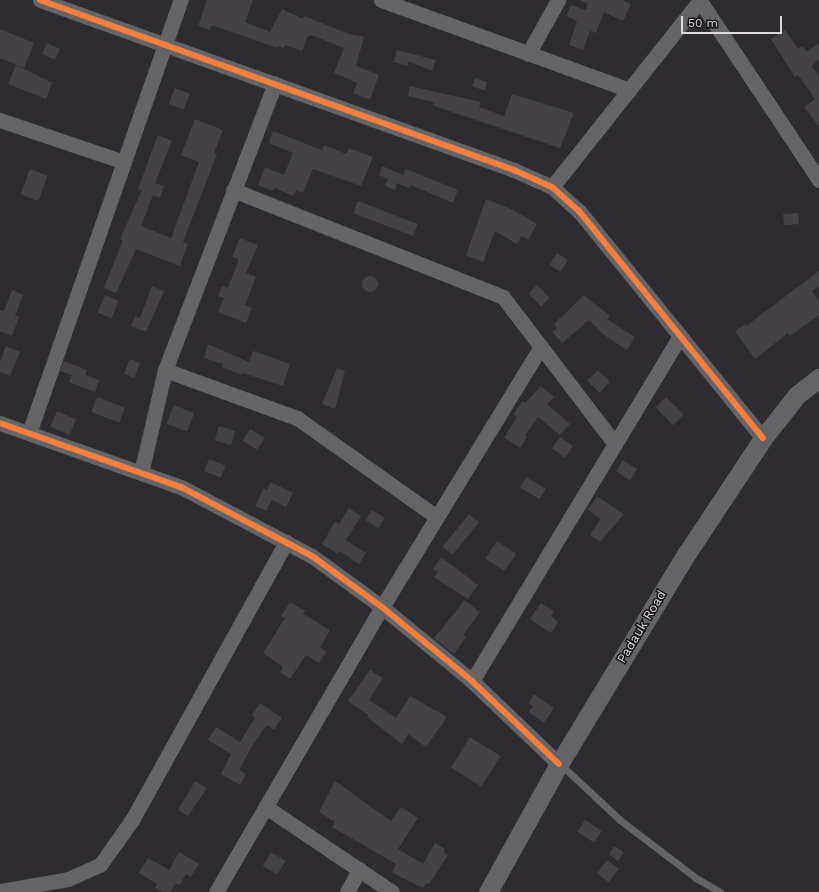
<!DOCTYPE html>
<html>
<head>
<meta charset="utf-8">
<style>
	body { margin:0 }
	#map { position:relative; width:819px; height:892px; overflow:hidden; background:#2e2c30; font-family:"Work Sans",sans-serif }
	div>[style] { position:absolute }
	.building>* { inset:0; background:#444144; transform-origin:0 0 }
	.round { border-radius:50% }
	.service>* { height:7px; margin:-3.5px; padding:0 3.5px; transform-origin:3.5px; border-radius:3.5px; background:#646466 }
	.minor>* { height:15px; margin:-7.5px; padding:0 7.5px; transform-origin:7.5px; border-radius:7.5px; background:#646466 }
	.tertiary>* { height:19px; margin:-9.5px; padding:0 9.5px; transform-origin:9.5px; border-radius:9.5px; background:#646466 }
	.cycleway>* { height:6px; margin:-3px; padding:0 3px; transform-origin:3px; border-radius:3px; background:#f27e40 }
	span { translate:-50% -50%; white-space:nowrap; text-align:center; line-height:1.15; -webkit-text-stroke:3px #161317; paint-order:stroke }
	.street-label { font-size:13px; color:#ddd9de }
	.scale { position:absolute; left:681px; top:16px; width:101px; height:18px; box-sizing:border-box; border:2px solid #ddd9de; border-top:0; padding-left:5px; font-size:12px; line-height:14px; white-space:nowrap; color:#ddd9de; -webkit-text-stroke:3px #161317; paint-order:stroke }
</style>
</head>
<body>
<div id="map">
	<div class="building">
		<i style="clip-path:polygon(207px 0,253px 0,245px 22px,270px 32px,282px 9px,303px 19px,304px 16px,349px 34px,364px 37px,356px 66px,379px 75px,370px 100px,353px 93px,357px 83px,334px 73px,344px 48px,312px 35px,308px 36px,302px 51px,285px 45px,284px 48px,277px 46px,277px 48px,212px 25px,210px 30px,198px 26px)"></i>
		<i style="clip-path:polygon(579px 0,622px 0,631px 4px,623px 21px,604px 12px,596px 33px,590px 31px,583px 50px,569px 45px,577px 21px,566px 16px,571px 5px,586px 10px,588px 4px)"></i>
		<i style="clip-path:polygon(0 29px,34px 43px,24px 68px,0 58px)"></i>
		<i style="clip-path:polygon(785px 30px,798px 49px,802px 46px,807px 52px,819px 43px,819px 59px,812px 66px,819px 76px,819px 126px,804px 107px,815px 99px,798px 75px,795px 77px,771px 39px)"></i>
		<i style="left:47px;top:43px;width:14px;height:12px;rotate:25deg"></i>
		<i style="clip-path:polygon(397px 50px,436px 60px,432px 71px,408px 61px,408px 66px,394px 62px)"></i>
		<i style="clip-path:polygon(16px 65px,52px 83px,46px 99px,8px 84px)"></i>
		<i style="left:475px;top:78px;width:13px;height:9px;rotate:18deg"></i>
		<i style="clip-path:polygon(410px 86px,481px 102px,479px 107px,504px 116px,512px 94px,574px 113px,560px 148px,446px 110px,433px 105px,434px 102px,408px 96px)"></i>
		<i style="left:175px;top:88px;width:16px;height:17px;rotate:22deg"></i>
		<i style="clip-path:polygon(195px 119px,223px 130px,214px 153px,217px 154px,183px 242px,188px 244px,180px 266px,136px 249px,116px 293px,104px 288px,123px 240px,120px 239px,142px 190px,138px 189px,158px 135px,172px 141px,155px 183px,164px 186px,160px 198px,153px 195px,141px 226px,171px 238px,199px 162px,181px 155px)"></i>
		<i style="clip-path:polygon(273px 131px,322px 150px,324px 145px,346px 154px,349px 148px,373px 157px,361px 186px,313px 169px,303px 193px,296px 190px,293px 196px,275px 188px,273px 191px,258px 185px,265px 167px,284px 175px,293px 153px,269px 143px)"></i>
		<i style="clip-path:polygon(382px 166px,403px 175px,406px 169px,458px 190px,453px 203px,411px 185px,409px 188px,397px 183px,395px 190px,385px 186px,388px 179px,379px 175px)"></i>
		<i style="left:30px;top:169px;width:19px;height:27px;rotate:21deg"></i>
		<i style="clip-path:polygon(486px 199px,513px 210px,537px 224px,528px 240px,522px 236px,517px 244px,495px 231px,483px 262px,466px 255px)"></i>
		<i style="left:358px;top:201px;width:64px;height:13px;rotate:21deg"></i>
		<i style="left:798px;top:213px;width:11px;height:15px;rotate:85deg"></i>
		<i style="clip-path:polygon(240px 238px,258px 245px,246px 273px,256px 277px,245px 305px,252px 308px,246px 323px,218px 312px,224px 298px,218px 296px,222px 286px,228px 288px,239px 259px,232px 257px)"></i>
		<i style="left:557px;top:253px;width:13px;height:14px;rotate:32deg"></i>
		<i style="clip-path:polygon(819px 271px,819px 286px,812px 291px,819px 301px,819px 315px,790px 336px,788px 333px,755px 359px,735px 331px,745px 324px,746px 326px)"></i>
		<i class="round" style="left:362px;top:276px;width:16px;height:16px"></i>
		<i style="left:537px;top:285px;width:18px;height:12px;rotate:45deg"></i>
		<i style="clip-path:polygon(152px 286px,164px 291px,146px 332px,131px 326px,135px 316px,140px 318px)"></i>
		<i style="clip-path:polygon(12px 290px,23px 295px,15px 316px,19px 317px,12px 336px,0 331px,0 310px,4px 311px)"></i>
		<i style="left:105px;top:295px;width:15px;height:19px;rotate:23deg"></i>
		<i style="clip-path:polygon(584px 295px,610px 316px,607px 319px,635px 337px,627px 350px,604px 335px,589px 320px,562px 343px,552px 332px,557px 328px,554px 324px)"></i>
		<i style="clip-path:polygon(208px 344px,249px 362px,253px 351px,290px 364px,283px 386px,243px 373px,242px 375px,222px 367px,223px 364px,204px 358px)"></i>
		<i style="clip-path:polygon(6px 346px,20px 352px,10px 376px,0 372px,0 362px)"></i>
		<i style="left:130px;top:359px;width:11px;height:16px;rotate:22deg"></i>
		<i style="clip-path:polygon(64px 361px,87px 370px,85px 375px,99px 380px,95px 392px,69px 382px,72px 375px,60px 371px)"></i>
		<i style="clip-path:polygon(337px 368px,345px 371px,335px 409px,322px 404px)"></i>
		<i style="left:598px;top:370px;width:17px;height:15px;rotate:45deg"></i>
		<i style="clip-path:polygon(541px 386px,554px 397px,547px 404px,570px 424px,560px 435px,538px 417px,525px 435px,527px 436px,520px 448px,504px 438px,517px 417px,513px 414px,523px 401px,525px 403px)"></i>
		<i style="left:97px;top:397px;width:30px;height:16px;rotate:21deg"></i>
		<i style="left:666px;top:397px;width:25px;height:15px;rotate:45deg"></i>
		<i style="left:174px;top:405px;width:22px;height:20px;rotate:22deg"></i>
		<i style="left:57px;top:411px;width:21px;height:17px;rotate:23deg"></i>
		<i style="left:219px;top:426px;width:17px;height:15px;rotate:17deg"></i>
		<i style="left:250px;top:429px;width:17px;height:14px;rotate:31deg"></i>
		<i style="left:560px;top:437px;width:16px;height:14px;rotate:35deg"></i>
		<i style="left:209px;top:459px;width:18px;height:13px;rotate:22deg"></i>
		<i style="left:623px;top:460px;width:17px;height:13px;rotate:33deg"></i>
		<i style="left:526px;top:477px;width:23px;height:12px;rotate:31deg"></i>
		<i style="clip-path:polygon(271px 482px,293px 493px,286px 507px,272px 500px,266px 511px,255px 506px,264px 488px,267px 490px)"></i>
		<i style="clip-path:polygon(597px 496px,624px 514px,600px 542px,590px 535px,601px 519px,588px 510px)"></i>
		<i style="clip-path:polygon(349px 508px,361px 516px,346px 540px,366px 553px,359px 564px,340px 551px,338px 554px,322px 544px,335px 522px,339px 524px)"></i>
		<i style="left:372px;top:510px;width:15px;height:12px;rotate:32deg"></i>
		<i style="left:469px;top:514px;width:13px;height:42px;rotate:39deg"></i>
		<i style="left:497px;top:541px;width:23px;height:21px;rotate:34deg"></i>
		<i style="clip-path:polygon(441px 557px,478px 585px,468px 599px,434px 577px,438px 572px,433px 569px)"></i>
		<i style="clip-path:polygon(465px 600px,480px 612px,463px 635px,466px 637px,454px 654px,434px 638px)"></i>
		<i style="clip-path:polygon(290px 602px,305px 611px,303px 614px,330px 630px,320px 647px,326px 652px,319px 663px,306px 655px,290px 679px,280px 672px,283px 667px,263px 653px,285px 618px,281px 616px)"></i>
		<i style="clip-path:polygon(541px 603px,554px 611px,551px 616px,558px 622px,551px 633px,530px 619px)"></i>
		<i style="clip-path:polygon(370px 670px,383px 678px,369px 700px,396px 718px,410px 696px,447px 717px,426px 747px,408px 734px,402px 744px,367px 717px,368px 715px,348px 701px)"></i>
		<i style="clip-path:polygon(534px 694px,554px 708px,544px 723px,529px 712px,533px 706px,528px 703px)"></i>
		<i style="clip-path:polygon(260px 703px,282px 718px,274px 730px,267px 725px,254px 743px,239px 770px,246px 774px,240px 785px,221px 774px,231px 754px,208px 740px,216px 727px,240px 742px,255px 718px,252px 715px)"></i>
		<i style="left:470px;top:737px;width:36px;height:36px;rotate:32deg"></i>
		<i style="clip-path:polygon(195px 781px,207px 788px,188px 816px,178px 810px)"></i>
		<i style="clip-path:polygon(335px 781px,391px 821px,401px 807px,418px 818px,398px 849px,423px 864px,435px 843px,445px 849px,443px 852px,448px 855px,429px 884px,426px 883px,423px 888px,401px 877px,392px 872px,396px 864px,332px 827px,335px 822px,319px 812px)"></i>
		<i style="left:585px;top:820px;width:20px;height:14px;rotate:33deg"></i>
		<i style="clip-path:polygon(614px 846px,624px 852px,618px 861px,609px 854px)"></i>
		<i style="clip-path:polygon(179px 852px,199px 864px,191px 877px,186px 874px,180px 885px,176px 883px,170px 892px,163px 892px,155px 888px,157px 884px,139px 873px,148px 858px,169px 870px)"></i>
		<i style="left:271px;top:852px;width:17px;height:16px;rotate:31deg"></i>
		<i style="left:607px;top:860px;width:15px;height:17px;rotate:37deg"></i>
	</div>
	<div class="service">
		<i style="left:560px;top:764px;width:82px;rotate:43deg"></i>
		<i style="left:620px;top:820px;width:96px;rotate:37.3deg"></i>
		<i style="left:696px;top:878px;width:28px;rotate:30deg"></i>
	</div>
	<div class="minor">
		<i style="left:40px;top:0;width:504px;rotate:19.73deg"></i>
		<i style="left:514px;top:170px;width:42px;rotate:24.1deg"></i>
		<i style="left:552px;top:187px;width:36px;rotate:42deg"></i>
		<i style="left:579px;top:211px;width:292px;rotate:51deg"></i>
		<i style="left:381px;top:0;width:264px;rotate:19.9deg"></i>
		<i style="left:700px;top:1px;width:215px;rotate:56.4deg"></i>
		<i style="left:528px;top:54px;width:62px;rotate:-60.9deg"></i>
		<i style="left:0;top:120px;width:131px;rotate:18.7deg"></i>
		<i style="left:552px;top:187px;width:238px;rotate:-51.6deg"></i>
		<i style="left:233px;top:190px;width:290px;rotate:21.6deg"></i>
		<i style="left:503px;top:297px;width:185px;rotate:52.7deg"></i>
		<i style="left:165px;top:370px;width:140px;rotate:20deg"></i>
		<i style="left:297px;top:418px;width:171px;rotate:35.3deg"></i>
		<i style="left:0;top:423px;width:192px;rotate:19.5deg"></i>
		<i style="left:181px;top:487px;width:148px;rotate:27.8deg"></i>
		<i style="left:312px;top:556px;width:87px;rotate:36.1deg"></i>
		<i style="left:382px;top:607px;width:117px;rotate:39.4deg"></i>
		<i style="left:472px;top:681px;width:120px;rotate:43.7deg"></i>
		<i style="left:29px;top:433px;width:459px;rotate:-70.7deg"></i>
		<i style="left:141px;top:473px;width:106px;rotate:-76.9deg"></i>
		<i style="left:165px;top:370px;width:307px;rotate:-69deg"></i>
		<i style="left:472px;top:681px;width:403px;rotate:-58.9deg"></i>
		<i style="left:266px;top:807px;width:152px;rotate:34deg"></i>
		<i style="left:0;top:891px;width:69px;rotate:-10deg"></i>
		<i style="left:68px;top:879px;width:35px;rotate:-24deg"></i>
		<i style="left:100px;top:865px;width:55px;rotate:-54.6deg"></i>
		<i style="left:132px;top:820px;width:318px;rotate:-61deg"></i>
		<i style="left:216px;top:892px;width:330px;rotate:-59.8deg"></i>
		<i style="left:382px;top:607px;width:305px;rotate:-58.6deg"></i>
		<i style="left:347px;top:892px;width:26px;rotate:-61deg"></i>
	</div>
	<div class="tertiary">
		<i style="left:488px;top:892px;width:146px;rotate:-61deg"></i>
		<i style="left:559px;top:764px;width:247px;rotate:-58.8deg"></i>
		<i style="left:687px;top:553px;width:138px;rotate:-56.5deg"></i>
		<i style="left:763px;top:438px;width:55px;rotate:-51.7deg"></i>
		<i style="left:797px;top:395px;width:28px;rotate:-38deg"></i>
	</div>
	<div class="cycleway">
		<i style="left:40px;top:0;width:504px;rotate:19.73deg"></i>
		<i style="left:514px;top:170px;width:42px;rotate:24.1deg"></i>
		<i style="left:552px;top:187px;width:36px;rotate:42deg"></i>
		<i style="left:579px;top:211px;width:292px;rotate:51deg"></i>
		<i style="left:0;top:423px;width:192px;rotate:19.5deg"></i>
		<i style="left:181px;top:487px;width:148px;rotate:27.8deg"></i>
		<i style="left:312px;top:556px;width:87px;rotate:36.1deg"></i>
		<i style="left:382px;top:607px;width:117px;rotate:39.4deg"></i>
		<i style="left:472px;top:681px;width:120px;rotate:43.7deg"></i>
	</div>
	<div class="street-label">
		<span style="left:642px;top:627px;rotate:-59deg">Padauk Road</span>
	</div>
	<div class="scale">50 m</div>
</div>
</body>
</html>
